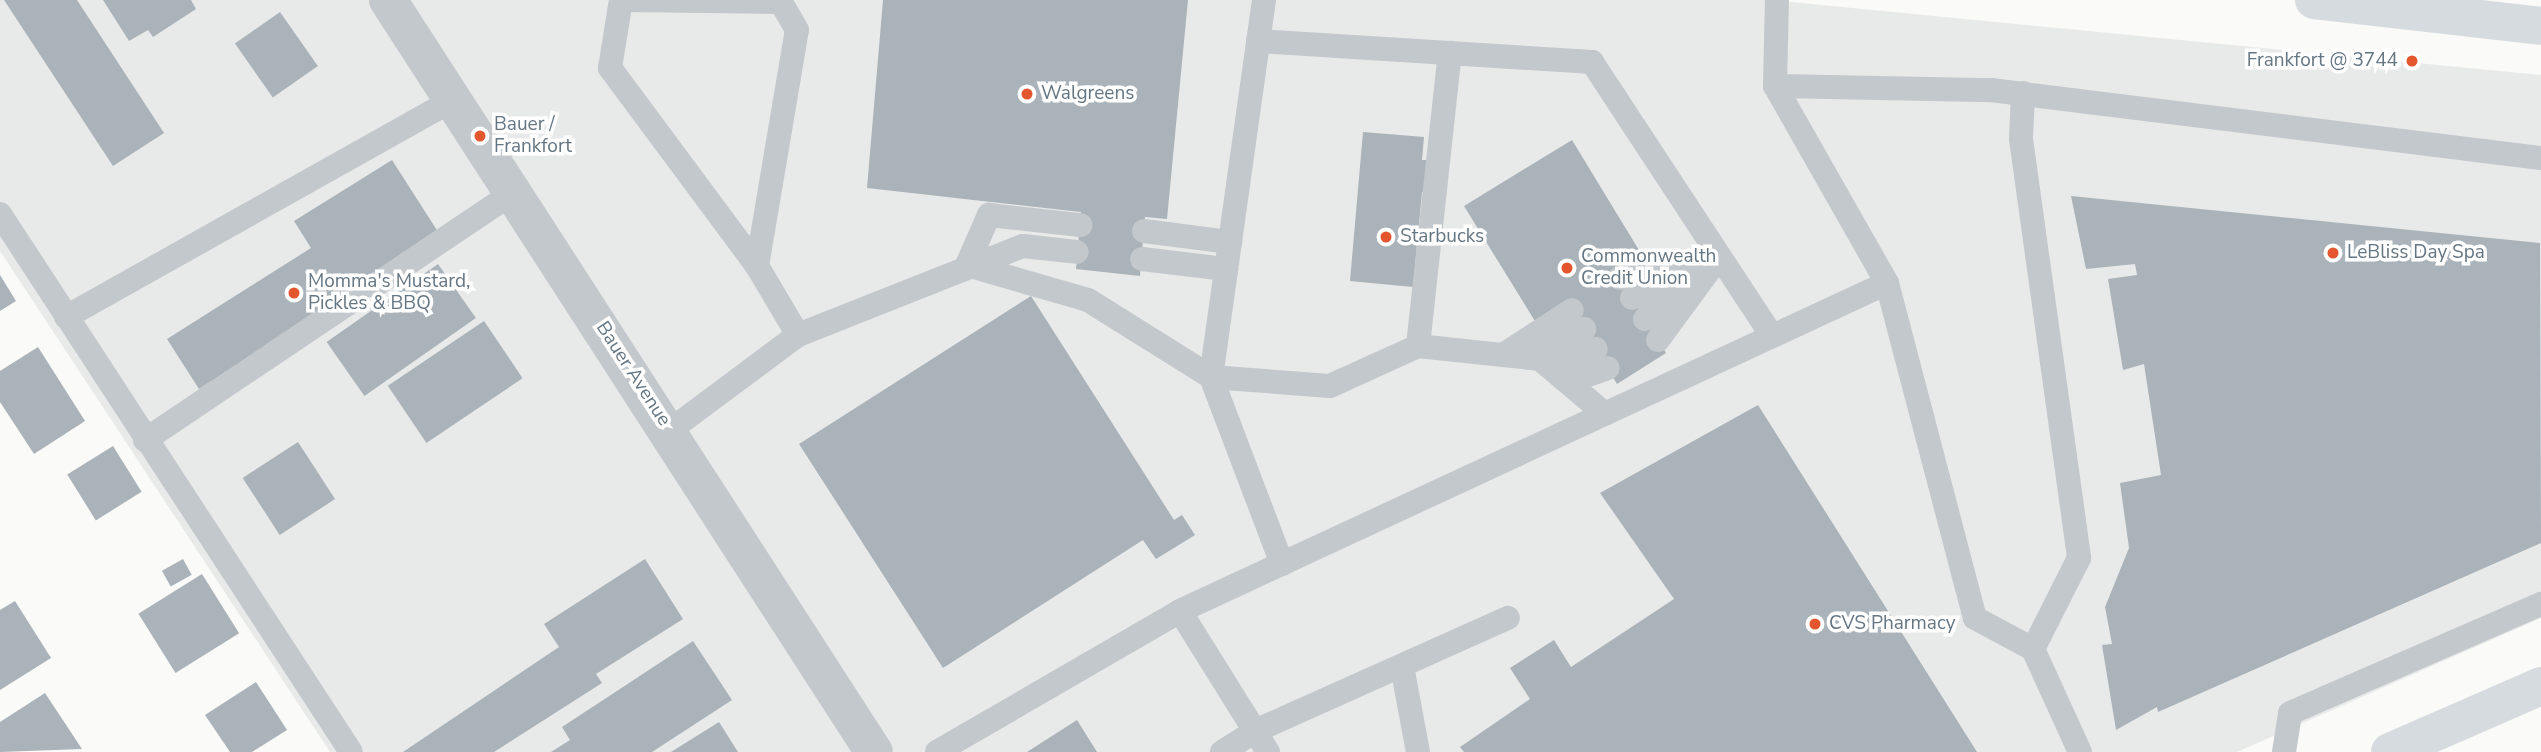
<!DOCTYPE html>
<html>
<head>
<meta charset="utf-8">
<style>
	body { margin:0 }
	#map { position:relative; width:2541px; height:752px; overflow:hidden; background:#fafaf8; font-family:"Nunito Sans",sans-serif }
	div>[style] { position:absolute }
	.built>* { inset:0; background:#e8e9e9 }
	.building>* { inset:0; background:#aab3b9; transform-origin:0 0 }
	.service>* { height:24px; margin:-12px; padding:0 12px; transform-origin:12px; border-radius:12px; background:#c3c8cc }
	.minor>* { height:38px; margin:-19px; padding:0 19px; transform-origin:19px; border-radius:19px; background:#c3c8cc }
	.primary>* { height:38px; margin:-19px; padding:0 19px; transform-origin:19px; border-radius:19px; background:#d6dbdf }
	.dots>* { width:19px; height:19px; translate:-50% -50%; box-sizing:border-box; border:4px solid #fff; border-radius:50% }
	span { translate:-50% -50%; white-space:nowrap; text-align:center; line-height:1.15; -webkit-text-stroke:7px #fff; paint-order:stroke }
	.poi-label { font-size:19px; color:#657683 }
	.right { translate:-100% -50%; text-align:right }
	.left { translate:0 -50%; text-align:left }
	.street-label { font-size:19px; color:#657683 }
</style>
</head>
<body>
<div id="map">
	<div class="built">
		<i style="clip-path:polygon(0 0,1769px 0,2541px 75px,2541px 618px,2237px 752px,330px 752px,0 251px)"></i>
	</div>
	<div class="building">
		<i style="clip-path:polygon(4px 0,77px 0,164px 133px,113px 166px)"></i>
		<i style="clip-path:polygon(103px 0,191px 0,196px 9px,153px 37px,148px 30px,129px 41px)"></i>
		<i style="clip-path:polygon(883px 0,1188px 0,1167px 219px,1145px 217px,1140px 276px,1076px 269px,1081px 212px,867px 188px)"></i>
		<i style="left:280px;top:12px;width:66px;height:55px;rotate:55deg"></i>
		<i style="clip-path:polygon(1363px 132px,1424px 137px,1422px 160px,1434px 160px,1432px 193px,1422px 192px,1413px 287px,1350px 281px)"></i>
		<i style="clip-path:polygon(1572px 140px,1645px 260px,1619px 276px,1666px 353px,1617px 384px,1570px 307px,1538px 326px,1464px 206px)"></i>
		<i style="clip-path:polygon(392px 160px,440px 235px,199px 389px,167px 339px,311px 248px,294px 221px)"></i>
		<i style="clip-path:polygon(2071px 196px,2540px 243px,2541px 543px,2158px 712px,2157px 707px,2116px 730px,2102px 645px,2112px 644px,2105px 607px,2129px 548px,2120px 483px,2161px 475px,2144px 364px,2123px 370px,2108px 279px,2137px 275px,2135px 264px,2086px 269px)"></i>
		<i style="left:438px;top:264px;width:66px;height:136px;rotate:55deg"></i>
		<i style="clip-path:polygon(0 275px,16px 301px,0 311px)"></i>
		<i style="clip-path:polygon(1031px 296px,1174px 520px,1182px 515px,1195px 535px,1156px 559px,1143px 540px,943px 668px,799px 444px)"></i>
		<i style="left:484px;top:321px;width:69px;height:116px;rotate:56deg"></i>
		<i style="clip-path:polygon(38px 347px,85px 421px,34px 454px,0 402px,0 371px)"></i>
		<i style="clip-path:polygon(1758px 405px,1977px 752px,1464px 752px,1460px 747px,1530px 699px,1510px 668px,1554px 640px,1571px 667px,1674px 599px,1600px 493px)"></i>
		<i style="left:298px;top:442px;width:68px;height:66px;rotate:57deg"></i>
		<i style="left:113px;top:446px;width:54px;height:54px;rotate:58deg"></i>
		<i style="left:183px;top:559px;width:18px;height:24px;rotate:61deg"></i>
		<i style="clip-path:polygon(645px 559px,683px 619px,596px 674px,602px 683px,494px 752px,403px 752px,559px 647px,544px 624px)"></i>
		<i style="left:202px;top:574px;width:70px;height:75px;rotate:58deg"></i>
		<i style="clip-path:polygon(15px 601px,51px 658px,0 690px,0 610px)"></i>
		<i style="clip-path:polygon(693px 641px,732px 700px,652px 752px,551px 752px,570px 740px,562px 727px)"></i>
		<i style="clip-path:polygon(256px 682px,287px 730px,252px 752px,230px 752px,205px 715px)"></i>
		<i style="clip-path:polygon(45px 693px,82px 749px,0 752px,0 722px)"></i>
		<i style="clip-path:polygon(1077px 720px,1097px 752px,1027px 752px)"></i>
		<i style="clip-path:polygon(719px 722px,738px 752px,671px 752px)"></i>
	</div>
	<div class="service">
		<i style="left:621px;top:0;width:69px;rotate:99.2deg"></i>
		<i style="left:610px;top:68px;width:247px;rotate:53.4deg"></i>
		<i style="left:757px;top:266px;width:80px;rotate:59.3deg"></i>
		<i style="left:624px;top:0;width:156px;rotate:0.7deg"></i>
		<i style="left:1264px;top:0;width:381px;rotate:98deg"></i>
		<i style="left:1211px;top:377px;width:200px;rotate:69.2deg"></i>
		<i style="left:1258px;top:41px;width:335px;rotate:3.6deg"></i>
		<i style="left:1592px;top:62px;width:328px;rotate:56.7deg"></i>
		<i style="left:1775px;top:86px;width:216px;rotate:1.1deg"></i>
		<i style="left:1991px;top:90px;width:554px;rotate:7.05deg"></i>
		<i style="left:2023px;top:93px;width:46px;rotate:92.5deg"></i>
		<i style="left:2021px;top:139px;width:423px;rotate:82.1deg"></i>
		<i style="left:2079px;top:558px;width:102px;rotate:116.8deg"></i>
		<i style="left:0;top:214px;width:642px;rotate:56.88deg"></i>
		<i style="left:1144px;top:231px;width:87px;rotate:7.3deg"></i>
		<i style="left:1142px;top:259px;width:85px;rotate:6.8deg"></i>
		<i style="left:967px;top:265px;width:126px;rotate:16.1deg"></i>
		<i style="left:1088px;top:300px;width:145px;rotate:32deg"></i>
		<i style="left:1211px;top:377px;width:119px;rotate:4.3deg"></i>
		<i style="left:1330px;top:386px;width:97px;rotate:-24.4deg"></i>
		<i style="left:1418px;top:346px;width:123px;rotate:6.1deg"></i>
		<i style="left:1540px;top:359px;width:85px;rotate:40.2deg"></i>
		<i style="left:967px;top:265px;width:55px;rotate:-66.3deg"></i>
		<i style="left:989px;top:215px;width:92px;rotate:6.3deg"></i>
		<i style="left:757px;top:266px;width:239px;rotate:-80.4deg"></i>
		<i style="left:797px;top:30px;width:34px;rotate:-120deg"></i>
		<i style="left:1620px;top:278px;width:101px;rotate:-12deg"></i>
		<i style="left:1887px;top:283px;width:346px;rotate:75.3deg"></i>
		<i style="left:1975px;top:618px;width:66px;rotate:28.1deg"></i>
		<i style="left:2033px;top:649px;width:113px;rotate:65.5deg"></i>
		<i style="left:1632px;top:298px;width:54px;rotate:-25.1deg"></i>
		<i style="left:66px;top:317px;width:446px;rotate:-29.3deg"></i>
		<i style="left:1645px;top:319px;width:55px;rotate:-39.8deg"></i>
		<i style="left:1658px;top:340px;width:103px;rotate:-53.7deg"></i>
		<i style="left:1418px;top:346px;width:295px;rotate:-83.8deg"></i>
		<i style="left:1503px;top:355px;width:82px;rotate:-33.1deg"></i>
		<i style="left:1534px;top:358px;width:58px;rotate:-30.1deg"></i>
		<i style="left:1550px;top:367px;width:49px;rotate:-21.4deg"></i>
		<i style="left:1568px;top:382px;width:42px;rotate:-19.3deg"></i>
		<i style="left:669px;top:431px;width:161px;rotate:-36.7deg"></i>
		<i style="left:798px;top:335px;width:242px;rotate:-21.6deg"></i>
		<i style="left:1023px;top:246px;width:54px;rotate:6.3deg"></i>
		<i style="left:145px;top:440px;width:446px;rotate:-33.9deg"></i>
		<i style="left:1402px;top:666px;width:87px;rotate:79.5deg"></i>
		<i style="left:937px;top:752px;width:281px;rotate:-30.1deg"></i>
		<i style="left:1222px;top:752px;width:39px;rotate:-32deg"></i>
		<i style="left:1255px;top:731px;width:277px;rotate:-24.1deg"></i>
		<i style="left:1268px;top:752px;width:166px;rotate:-122deg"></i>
		<i style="left:1180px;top:611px;width:779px;rotate:-24.89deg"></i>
		<i style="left:1887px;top:283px;width:227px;rotate:-119.6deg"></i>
		<i style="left:1775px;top:86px;width:86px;rotate:-88.7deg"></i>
		<i style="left:2284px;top:752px;width:39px;rotate:-81deg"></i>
		<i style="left:2290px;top:713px;width:274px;rotate:-23.5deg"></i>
	</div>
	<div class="minor">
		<i style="left:388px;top:0;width:895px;rotate:57.13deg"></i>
	</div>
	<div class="primary">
		<i style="left:2314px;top:0;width:228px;rotate:6.5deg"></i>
		<i style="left:2390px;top:752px;width:165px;rotate:-23.6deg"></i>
	</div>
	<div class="dots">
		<i style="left:2412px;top:61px;background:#e4572e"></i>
		<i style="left:1027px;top:94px;background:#e4572e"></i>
		<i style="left:480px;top:136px;background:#e4572e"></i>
		<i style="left:1386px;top:237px;background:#e4572e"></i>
		<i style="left:2333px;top:253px;background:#e4572e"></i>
		<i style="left:1567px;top:268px;background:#e4572e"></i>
		<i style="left:294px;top:293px;background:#e4572e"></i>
		<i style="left:1815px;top:624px;background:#e4572e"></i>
	</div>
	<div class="poi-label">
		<span class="right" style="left:2398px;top:61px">Frankfort @ 3744</span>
		<span class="left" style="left:1041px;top:94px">Walgreens</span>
		<span class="left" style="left:494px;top:136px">Bauer /<br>Frankfort</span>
		<span class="left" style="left:1400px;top:237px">Starbucks</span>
		<span class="left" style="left:2347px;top:253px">LeBliss Day Spa</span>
		<span class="left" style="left:1581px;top:268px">Commonwealth<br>Credit Union</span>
		<span class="left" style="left:308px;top:293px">Momma's Mustard,<br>Pickles &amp; BBQ</span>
		<span class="left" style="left:1829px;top:624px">CVS Pharmacy</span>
	</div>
	<div class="street-label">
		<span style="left:633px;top:374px;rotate:57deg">Bauer Avenue</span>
	</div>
</div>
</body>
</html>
